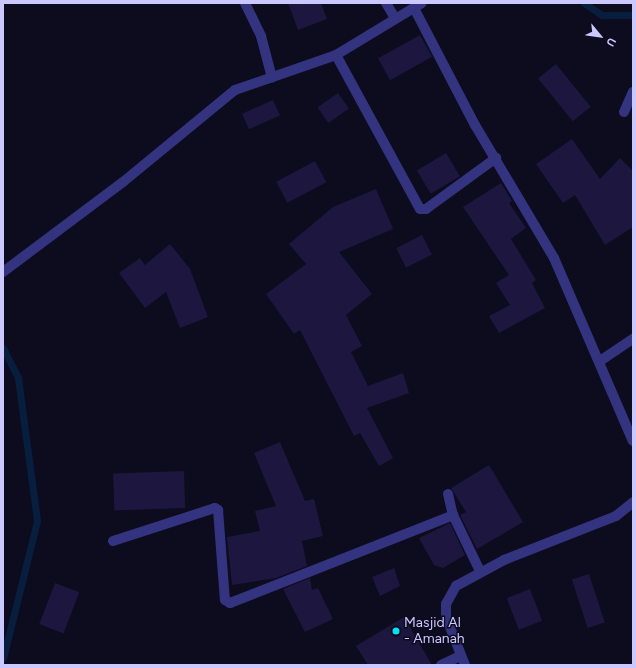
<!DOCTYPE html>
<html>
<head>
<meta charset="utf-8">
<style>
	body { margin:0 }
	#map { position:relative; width:636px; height:668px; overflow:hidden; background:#0d0b1e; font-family:Figtree,sans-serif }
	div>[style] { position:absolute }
	.stream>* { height:7px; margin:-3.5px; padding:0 3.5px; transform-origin:3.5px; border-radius:3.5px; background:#081e3f }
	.building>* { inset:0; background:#1d163f; transform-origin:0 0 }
	.minor>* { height:10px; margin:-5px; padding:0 5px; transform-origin:5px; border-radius:5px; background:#33337f }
	.dots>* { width:11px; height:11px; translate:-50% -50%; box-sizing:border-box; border:2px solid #0d0b1e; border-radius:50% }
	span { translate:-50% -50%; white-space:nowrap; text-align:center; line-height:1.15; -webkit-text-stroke:3px #0d0b1e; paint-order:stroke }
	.poi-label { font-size:14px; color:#cbc7ff }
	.left { translate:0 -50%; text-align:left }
	.frame { position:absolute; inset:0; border:4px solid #cbc7ff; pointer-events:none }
	.north { position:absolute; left:580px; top:16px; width:40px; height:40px; -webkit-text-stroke:3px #0d0b1e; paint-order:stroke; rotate:119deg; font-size:11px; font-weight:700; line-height:16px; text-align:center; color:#cbc7ff }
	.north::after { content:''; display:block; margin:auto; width:14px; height:18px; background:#cbc7ff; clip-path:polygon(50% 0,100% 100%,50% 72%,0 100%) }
</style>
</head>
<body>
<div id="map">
	<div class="stream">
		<i style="left:584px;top:3px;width:22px;rotate:34deg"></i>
		<i style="left:602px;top:15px;width:31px"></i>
		<i style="left:3px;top:348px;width:34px;rotate:63deg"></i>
		<i style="left:18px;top:378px;width:144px;rotate:82.4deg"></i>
		<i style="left:37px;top:521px;width:141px;rotate:103.9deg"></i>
	</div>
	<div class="building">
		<i style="clip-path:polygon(288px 3px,321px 3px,327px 19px,298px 30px)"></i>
		<i style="left:420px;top:35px;width:25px;height:48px;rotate:61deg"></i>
		<i style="left:556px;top:64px;width:55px;height:23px;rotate:51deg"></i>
		<i style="left:338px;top:93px;width:19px;height:25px;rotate:55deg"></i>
		<i style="left:273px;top:100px;width:17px;height:34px;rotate:66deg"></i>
		<i style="clip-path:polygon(572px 139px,600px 179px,620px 158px,633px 171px,633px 227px,605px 245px,575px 195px,563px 203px,536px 164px)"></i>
		<i style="left:446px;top:153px;width:27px;height:34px;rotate:59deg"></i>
		<i style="left:315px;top:161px;width:24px;height:44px;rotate:62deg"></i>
		<i style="clip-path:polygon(501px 183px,512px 201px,509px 203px,526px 228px,511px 239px,536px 280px,532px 283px,545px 308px,499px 333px,489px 316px,510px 305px,496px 283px,509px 275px,463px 207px)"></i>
		<i style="clip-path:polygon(376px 189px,393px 229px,339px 252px,372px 294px,346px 315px,362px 346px,351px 352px,368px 386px,403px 373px,409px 393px,367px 408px,393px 458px,379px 466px,360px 433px,354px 436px,300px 330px,294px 334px,266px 294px,306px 264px,289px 244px,333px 207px)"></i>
		<i style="left:422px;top:235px;width:22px;height:29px;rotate:63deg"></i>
		<i style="clip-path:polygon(170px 244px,190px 269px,208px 317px,180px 328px,166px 292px,145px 308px,119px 273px,140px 258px,145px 265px)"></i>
		<i style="clip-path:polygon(280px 442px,305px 501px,314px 499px,323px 536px,302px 541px,307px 566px,276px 578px,232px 585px,227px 537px,260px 531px,255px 511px,276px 506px,254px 453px)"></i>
		<i style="clip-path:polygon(489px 465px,523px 522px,477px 549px,460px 515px,466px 512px,451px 488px)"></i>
		<i style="left:184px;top:471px;width:37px;height:71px;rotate:88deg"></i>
		<i style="clip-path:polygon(450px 523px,465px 555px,443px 568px,434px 565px,419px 538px)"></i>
		<i style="clip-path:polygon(394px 568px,400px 586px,380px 596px,372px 577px)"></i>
		<i style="left:589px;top:574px;width:51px;height:18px;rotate:72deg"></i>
		<i style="clip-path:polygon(310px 578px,312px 590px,318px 588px,333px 619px,305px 632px,283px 589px)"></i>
		<i style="left:55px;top:583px;width:26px;height:44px;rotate:21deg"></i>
		<i style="left:530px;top:589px;width:34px;height:25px;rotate:69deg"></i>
		<i style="clip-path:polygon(404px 617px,432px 665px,368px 665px,356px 646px)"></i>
	</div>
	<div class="minor">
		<i style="left:245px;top:3px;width:37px;rotate:64deg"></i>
		<i style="left:261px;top:36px;width:43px;rotate:75.3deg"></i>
		<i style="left:386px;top:3px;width:17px;rotate:59deg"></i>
		<i style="left:414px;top:8px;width:132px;rotate:62.5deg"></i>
		<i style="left:475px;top:125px;width:155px;rotate:59.3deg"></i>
		<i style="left:554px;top:258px;width:199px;rotate:66.7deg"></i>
		<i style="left:336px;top:55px;width:175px;rotate:61.4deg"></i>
		<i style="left:420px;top:209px;width:6px"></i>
		<i style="left:426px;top:209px;width:87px;rotate:-36.1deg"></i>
		<i style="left:624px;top:112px;width:22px;rotate:-66deg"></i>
		<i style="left:3px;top:272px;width:150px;rotate:-36.9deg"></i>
		<i style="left:123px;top:182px;width:145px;rotate:-39.4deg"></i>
		<i style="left:235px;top:90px;width:107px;rotate:-19.1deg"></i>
		<i style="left:336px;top:55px;width:100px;rotate:-31.2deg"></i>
		<i style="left:600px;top:361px;width:40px;rotate:-34deg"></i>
		<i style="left:448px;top:494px;width:22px;rotate:77deg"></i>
		<i style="left:453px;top:515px;width:62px;rotate:64.3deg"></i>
		<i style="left:113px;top:541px;width:107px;rotate:-17.9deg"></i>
		<i style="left:215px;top:508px;width:4px;rotate:34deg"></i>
		<i style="left:218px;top:510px;width:90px;rotate:85.6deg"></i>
		<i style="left:225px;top:600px;width:6px;rotate:31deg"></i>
		<i style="left:230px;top:603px;width:240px;rotate:-21.5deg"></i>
		<i style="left:441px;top:665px;width:21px;rotate:-25deg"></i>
		<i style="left:465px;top:665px;width:52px;rotate:-111.6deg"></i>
		<i style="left:446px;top:617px;width:13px;rotate:-90deg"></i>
		<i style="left:446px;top:604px;width:21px;rotate:-61deg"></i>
		<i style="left:456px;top:586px;width:55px;rotate:-28.4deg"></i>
		<i style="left:504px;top:560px;width:120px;rotate:-21.4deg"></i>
		<i style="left:616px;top:516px;width:22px;rotate:-39deg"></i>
	</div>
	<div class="dots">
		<i style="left:396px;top:631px;background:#00e3f2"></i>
	</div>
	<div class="poi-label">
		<span class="left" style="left:404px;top:631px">Masjid Al<br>- Amanah</span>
	</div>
	<div class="frame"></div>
	<div class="north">U</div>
</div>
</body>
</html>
